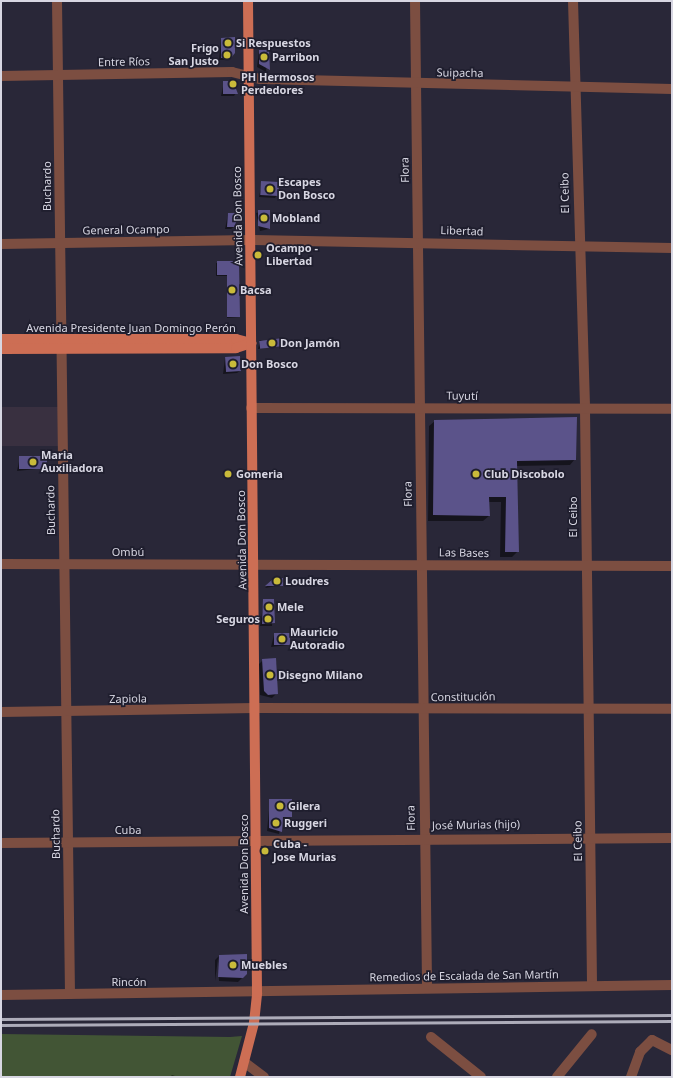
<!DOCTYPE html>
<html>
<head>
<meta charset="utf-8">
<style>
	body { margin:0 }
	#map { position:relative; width:673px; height:1078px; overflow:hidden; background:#292738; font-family:"Noto Sans",sans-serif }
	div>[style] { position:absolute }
	.industrial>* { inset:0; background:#393040; transform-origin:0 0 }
	.green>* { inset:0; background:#425535 }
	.shadow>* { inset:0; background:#0007 }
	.building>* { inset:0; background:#5b538a; transform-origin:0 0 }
	.minor>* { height:10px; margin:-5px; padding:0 5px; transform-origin:5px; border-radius:5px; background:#7c4e41 }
	.major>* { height:10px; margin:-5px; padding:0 5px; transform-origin:5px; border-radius:5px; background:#cd6e54 }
	.rail>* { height:3px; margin:-1.5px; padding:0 1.5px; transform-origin:1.5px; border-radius:1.5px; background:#adacb9 }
	.dots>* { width:11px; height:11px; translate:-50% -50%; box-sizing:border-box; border:2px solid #1f1e2e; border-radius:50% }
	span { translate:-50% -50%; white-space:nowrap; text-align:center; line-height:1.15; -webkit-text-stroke:3.5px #1f1e2e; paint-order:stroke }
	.poi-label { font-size:11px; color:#d7d6e2; font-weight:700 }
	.left { translate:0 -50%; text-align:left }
	.right { translate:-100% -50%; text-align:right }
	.street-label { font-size:11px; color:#d7d6e2 }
	.frame { position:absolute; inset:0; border:2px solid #d7d6e2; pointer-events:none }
</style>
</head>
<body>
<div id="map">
	<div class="industrial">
		<i style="left:58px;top:407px;width:39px;height:57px;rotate:90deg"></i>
	</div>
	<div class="green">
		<i style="clip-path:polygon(1px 1034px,230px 1037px,242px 1036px,230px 1077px,1px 1077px)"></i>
	</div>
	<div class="shadow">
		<i style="clip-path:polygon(221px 39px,234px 53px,228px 60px,219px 60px)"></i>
		<i style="clip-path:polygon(259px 51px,268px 51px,266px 72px,257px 67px)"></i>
		<i style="clip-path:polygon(224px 82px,236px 93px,234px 96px,221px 96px)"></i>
		<i style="clip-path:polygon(262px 182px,277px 195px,275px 198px,259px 197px)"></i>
		<i style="clip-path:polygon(269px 210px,269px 229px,260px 231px,256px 213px)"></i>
		<i style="clip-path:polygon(228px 214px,234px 227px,231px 229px,225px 229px)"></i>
		<i style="clip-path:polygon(238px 262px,239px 317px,227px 318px,227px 276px,216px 276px,216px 263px)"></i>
		<i style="clip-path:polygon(260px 340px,283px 346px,258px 349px)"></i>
		<i style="clip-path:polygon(225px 358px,240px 371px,237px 373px,223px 374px)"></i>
		<i style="clip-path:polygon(435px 421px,575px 459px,570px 465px,516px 466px,518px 551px,512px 557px,500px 557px,501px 502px,488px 502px,489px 516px,483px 521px,428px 521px,429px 426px)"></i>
		<i style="clip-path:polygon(20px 457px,46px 468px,17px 471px)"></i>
		<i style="clip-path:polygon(273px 580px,282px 585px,265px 588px)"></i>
		<i style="clip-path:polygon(264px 600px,273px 600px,272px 626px,260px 626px)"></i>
		<i style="clip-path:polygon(274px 635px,289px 645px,271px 647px)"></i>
		<i style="clip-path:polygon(263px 660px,276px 694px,272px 698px,260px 695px,259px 664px)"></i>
		<i style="clip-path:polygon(270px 800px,291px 817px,282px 819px,279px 834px,267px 831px)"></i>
		<i style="clip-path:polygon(219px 956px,246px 974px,238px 982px,219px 981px,218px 959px,215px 981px,215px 960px)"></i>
		<i style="clip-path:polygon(172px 1075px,178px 1077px,170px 1077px)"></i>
	</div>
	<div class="building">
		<i style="clip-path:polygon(235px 37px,235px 53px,231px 58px,221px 58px,221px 38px)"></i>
		<i style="clip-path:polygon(259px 50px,269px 50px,270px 70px,259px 64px)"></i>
		<i style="clip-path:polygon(223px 81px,233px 81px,238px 94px,223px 94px)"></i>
		<i style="left:261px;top:181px;width:18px;height:14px;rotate:3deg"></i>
		<i style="clip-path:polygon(258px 210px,270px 210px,270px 229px,258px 226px)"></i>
		<i style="clip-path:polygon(228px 213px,240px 213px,234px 227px,227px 227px)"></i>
		<i style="clip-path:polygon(217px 261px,239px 261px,240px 317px,227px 317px,227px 275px,217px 275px)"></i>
		<i style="left:283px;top:338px;width:8px;height:24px;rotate:83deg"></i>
		<i style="left:240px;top:356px;width:15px;height:15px;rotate:86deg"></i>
		<i style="clip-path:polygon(577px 417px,576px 460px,517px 461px,519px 552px,505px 552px,506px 497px,489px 497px,490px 516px,433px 515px,434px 420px)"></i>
		<i style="left:19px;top:456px;width:28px;height:13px"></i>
		<i style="clip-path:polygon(283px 578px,283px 586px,265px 586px,273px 579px)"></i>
		<i style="clip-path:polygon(263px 599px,274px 599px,275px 623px,262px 624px)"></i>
		<i style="left:290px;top:633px;width:12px;height:16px;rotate:90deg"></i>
		<i style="clip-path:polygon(276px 658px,278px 694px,268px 695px,264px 691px,262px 659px)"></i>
		<i style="clip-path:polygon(269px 799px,292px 799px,292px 817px,283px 817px,282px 832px,269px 828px)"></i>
		<i style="clip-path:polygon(247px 954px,247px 974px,243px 978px,218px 977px,219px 955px)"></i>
	</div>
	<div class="minor">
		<i style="left:57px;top:1px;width:993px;rotate:89.25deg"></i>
		<i style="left:415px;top:1px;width:986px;rotate:89.3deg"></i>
		<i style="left:573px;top:1px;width:409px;rotate:88.3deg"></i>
		<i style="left:585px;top:410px;width:575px;rotate:89.3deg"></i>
		<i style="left:1px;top:76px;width:231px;rotate:-1deg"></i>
		<i style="left:232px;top:72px;width:29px;rotate:14deg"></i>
		<i style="left:260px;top:79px;width:412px;rotate:1.4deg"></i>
		<i style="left:1px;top:244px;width:249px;rotate:-0.9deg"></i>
		<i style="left:250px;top:240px;width:422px;rotate:1.1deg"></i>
		<i style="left:251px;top:408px;width:421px;rotate:0.1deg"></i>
		<i style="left:1px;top:564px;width:671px;rotate:0.17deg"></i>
		<i style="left:1px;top:712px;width:254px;rotate:-0.9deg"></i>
		<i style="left:255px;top:708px;width:417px;rotate:0.1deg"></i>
		<i style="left:1px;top:843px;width:671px;rotate:-0.43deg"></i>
		<i style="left:1px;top:995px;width:671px;rotate:-0.85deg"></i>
		<i style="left:431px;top:1037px;width:64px;rotate:38.7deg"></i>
		<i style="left:244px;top:1062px;width:25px;rotate:37deg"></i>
		<i style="left:557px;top:1077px;width:55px;rotate:-50.9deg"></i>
		<i style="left:631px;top:1077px;width:27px;rotate:-70deg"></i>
		<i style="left:640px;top:1052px;width:17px;rotate:-45deg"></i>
		<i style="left:652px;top:1040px;width:22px;rotate:27deg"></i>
	</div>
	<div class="major">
		<i style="left:1px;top:339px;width:235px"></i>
		<i style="left:236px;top:339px;width:16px;rotate:15deg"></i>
		<i style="left:1px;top:349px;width:235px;rotate:-0.2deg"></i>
		<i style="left:236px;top:348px;width:16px;rotate:-18deg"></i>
		<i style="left:240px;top:1077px;width:56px;rotate:-75.5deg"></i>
		<i style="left:254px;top:1023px;width:30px;rotate:-84deg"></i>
		<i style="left:257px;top:993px;width:992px;rotate:-90.52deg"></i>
	</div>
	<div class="rail">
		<i style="left:1px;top:1019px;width:671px;rotate:-0.34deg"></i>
		<i style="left:1px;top:1025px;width:671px;rotate:-0.34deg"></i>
	</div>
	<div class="dots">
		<i style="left:228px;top:43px;background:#c9ba3a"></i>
		<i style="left:227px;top:55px;background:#c9ba3a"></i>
		<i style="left:264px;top:57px;background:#c9ba3a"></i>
		<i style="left:233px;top:84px;background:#c9ba3a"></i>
		<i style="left:270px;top:189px;background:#c9ba3a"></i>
		<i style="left:264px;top:218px;background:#c9ba3a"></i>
		<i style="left:258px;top:255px;background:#c9ba3a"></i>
		<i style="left:232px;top:290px;background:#c9ba3a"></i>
		<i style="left:272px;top:343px;background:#c9ba3a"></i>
		<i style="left:233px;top:364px;background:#c9ba3a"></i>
		<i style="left:33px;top:462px;background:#c9ba3a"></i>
		<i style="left:228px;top:474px;background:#c9ba3a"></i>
		<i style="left:476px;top:474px;background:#c9ba3a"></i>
		<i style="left:277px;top:581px;background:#c9ba3a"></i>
		<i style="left:269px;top:607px;background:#c9ba3a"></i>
		<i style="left:268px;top:619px;background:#c9ba3a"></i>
		<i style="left:282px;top:639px;background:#c9ba3a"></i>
		<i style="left:270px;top:675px;background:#c9ba3a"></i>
		<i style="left:280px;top:806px;background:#c9ba3a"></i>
		<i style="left:276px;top:823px;background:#c9ba3a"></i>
		<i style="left:265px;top:851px;background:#c9ba3a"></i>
		<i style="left:233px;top:965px;background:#c9ba3a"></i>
	</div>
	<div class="poi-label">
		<span class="left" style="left:236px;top:43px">Si Respuestos</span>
		<span class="right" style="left:219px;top:55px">Frigo<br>San Justo</span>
		<span class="left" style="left:272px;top:57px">Parribon</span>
		<span class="left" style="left:241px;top:84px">PH Hermosos<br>Perdedores</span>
		<span class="left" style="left:278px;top:189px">Escapes<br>Don Bosco</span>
		<span class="left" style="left:272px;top:218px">Mobland</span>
		<span class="left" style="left:266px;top:255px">Ocampo -<br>Libertad</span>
		<span class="left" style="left:240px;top:290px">Bacsa</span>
		<span class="left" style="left:280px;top:343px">Don Jamón</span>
		<span class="left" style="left:241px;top:364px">Don Bosco</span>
		<span class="left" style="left:41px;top:462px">Maria<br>Auxiliadora</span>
		<span class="left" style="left:236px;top:474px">Gomeria</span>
		<span class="left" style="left:484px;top:474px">Club Discobolo</span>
		<span class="left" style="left:285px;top:581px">Loudres</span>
		<span class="left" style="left:277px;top:607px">Mele</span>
		<span class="right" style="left:260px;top:619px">Seguros</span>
		<span class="left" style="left:290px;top:639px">Mauricio<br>Autoradio</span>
		<span class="left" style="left:278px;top:675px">Disegno Milano</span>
		<span class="left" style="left:288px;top:806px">Gilera</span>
		<span class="left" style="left:284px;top:823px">Ruggeri</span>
		<span class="left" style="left:273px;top:851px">Cuba -<br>Jose Murias</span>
		<span class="left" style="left:241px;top:965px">Muebles</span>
	</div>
	<div class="street-label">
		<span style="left:124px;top:62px;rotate:-1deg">Entre Ríos</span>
		<span style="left:460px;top:73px;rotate:1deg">Suipacha</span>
		<span style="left:405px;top:170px;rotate:-91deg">Flora</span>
		<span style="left:47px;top:186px;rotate:-90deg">Buchardo</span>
		<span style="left:565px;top:193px;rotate:-91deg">El Ceibo</span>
		<span style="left:238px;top:216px;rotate:-91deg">Avenida Don Bosco</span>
		<span style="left:126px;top:230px;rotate:-1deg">General Ocampo</span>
		<span style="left:462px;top:231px;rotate:2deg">Libertad</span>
		<span style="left:131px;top:328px">Avenida Presidente Juan Domingo Perón</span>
		<span style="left:462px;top:396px;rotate:1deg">Tuyutí</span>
		<span style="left:408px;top:494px;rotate:-91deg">Flora</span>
		<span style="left:51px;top:510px;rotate:-91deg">Buchardo</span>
		<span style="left:573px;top:517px;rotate:-90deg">El Ceibo</span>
		<span style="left:242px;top:540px;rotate:-91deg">Avenida Don Bosco</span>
		<span style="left:128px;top:552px">Ombú</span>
		<span style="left:464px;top:553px;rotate:1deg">Las Bases</span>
		<span style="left:463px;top:697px;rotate:-1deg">Constitución</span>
		<span style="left:128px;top:699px;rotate:-1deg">Zapiola</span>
		<span style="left:411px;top:818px;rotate:-91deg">Flora</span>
		<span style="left:476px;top:825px;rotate:-1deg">José Murias (hijo)</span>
		<span style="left:128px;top:830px">Cuba</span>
		<span style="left:56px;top:834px;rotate:-91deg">Buchardo</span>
		<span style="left:578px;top:841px;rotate:-91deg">El Ceibo</span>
		<span style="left:244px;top:864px;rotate:-90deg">Avenida Don Bosco</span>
		<span style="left:464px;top:976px;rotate:-1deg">Remedios de Escalada de San Martín</span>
		<span style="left:129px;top:982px">Rincón</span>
	</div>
	<div class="frame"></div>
</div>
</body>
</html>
